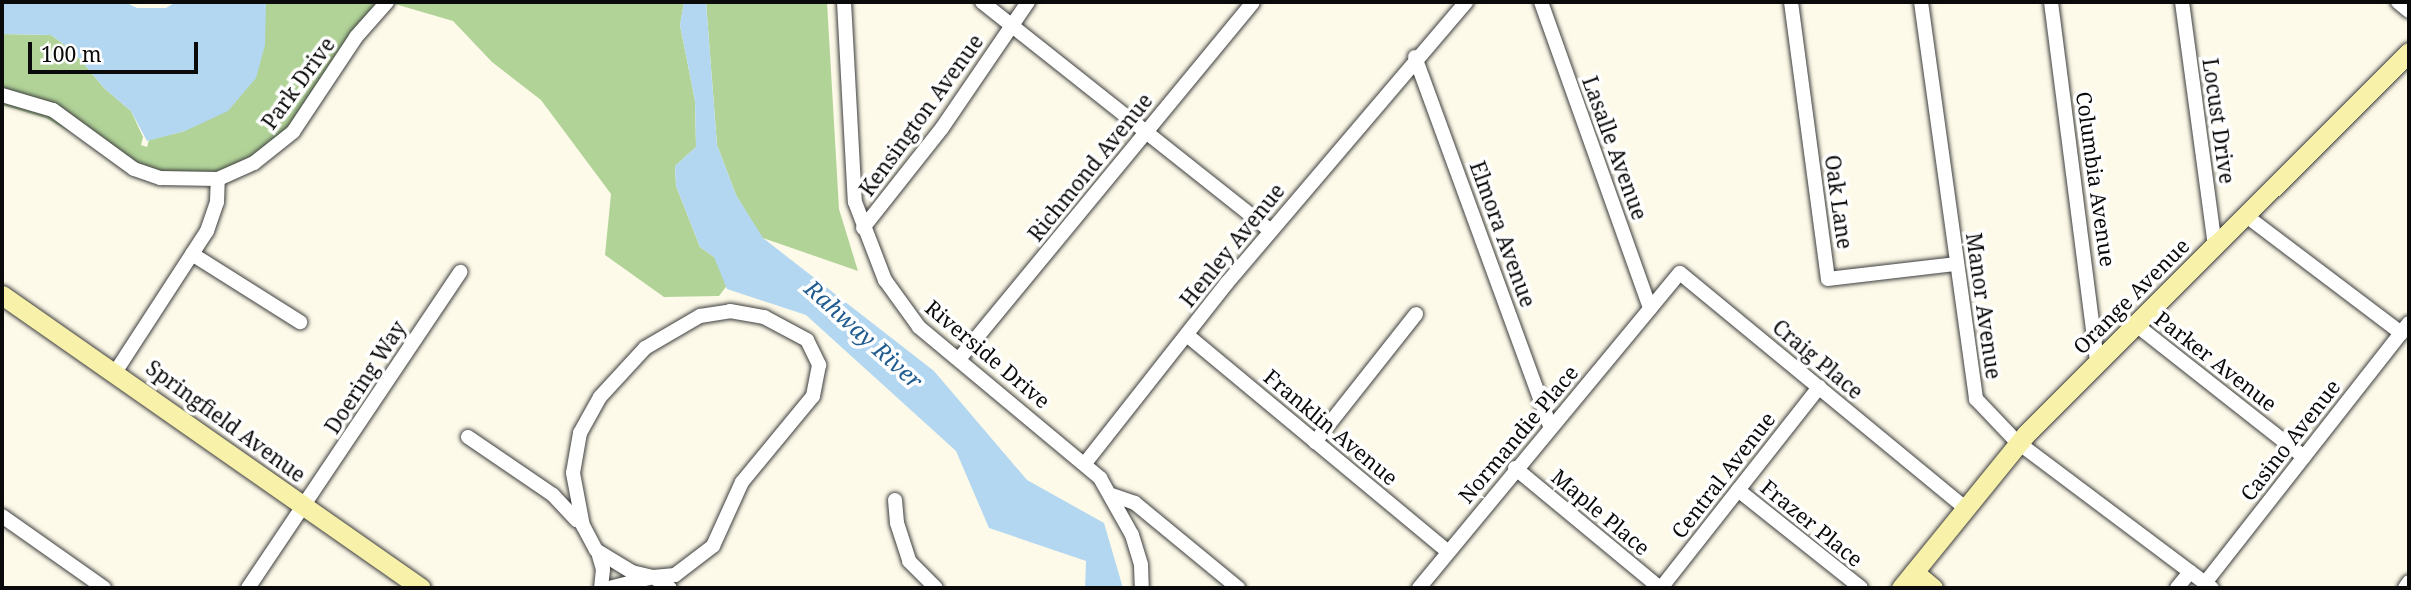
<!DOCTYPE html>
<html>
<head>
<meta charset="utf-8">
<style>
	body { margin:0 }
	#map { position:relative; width:2411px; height:590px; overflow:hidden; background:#fdfae9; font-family:"Noto Serif",serif }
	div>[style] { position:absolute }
	.forest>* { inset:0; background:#b1d398 }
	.water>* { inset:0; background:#b3d7f0 }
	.roads { filter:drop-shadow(0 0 2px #3d3d3d) drop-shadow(0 0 2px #3d3d3d) }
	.street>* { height:14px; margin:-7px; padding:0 7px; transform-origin:7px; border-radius:7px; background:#fff }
	.secondary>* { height:19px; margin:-9.5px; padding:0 9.5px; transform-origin:9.5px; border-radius:9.5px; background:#f8f1aa }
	span { translate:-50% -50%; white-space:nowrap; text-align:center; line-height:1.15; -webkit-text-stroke:7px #fff; paint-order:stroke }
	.street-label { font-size:21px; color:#0a0a0a }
	.water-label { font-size:23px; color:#205c90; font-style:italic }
	.frame { position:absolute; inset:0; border:4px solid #0a0a0a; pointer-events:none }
	.scale { position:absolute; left:28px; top:42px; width:170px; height:32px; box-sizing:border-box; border:4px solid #0a0a0a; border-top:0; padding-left:9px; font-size:21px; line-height:24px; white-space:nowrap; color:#0a0a0a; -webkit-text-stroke:5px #fff; paint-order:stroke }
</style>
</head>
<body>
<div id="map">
	<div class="forest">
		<i style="clip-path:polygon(266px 2px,387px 2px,309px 110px,254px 163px,191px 180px,118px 159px,46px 118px,2px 105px,2px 34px,51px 35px,74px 52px,104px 88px,131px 111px,143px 137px,141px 145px,147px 147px,149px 140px,185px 131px,265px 14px)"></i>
		<i style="clip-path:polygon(388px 2px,684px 2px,680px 25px,695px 101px,696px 147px,675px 166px,676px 186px,700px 247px,714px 257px,762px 238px,736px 195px,717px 145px,706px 2px,827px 2px,839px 209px,858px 271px,763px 238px,719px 296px,664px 297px,605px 255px,611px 194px,541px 100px,492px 62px,453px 21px)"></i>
	</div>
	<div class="water">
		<i style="clip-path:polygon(2px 2px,125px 2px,137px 8px,166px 8px,176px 2px,266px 2px,265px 45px,256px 78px,228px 111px,185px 131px,147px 141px,131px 111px,104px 88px,74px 52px,51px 35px,2px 34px)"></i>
		<i style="clip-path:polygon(684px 2px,706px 2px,717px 145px,736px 195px,763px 238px,934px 371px,1027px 480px,1104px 523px,1123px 588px,1085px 588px,1086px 561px,989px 528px,956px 451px,806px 315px,727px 289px,714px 257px,700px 247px,676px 186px,675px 166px,696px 147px,695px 101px,680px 25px)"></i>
	</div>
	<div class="roads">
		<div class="street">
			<i style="left:844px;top:2px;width:200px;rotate:86.9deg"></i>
			<i style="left:855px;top:202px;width:84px;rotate:69deg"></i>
			<i style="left:885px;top:280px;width:58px;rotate:54.1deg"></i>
			<i style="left:919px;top:327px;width:236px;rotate:39.8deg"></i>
			<i style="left:1100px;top:478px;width:65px;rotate:60.7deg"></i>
			<i style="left:1132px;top:535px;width:31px;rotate:73deg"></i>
			<i style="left:1141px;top:565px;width:23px;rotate:88deg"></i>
			<i style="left:982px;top:2px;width:367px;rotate:38.4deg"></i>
			<i style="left:1541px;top:2px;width:325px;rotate:70.4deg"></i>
			<i style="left:1791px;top:2px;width:279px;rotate:82.4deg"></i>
			<i style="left:1828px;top:279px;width:129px;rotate:-6.7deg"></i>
			<i style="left:1921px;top:2px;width:401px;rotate:82.1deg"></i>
			<i style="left:1976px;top:399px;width:58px;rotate:46.4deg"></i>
			<i style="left:2016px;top:441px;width:245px;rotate:36.9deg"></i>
			<i style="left:2051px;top:2px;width:363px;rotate:82.7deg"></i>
			<i style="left:2182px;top:2px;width:245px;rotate:82.3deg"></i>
			<i style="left:2398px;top:2px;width:14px;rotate:39deg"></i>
			<i style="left:1415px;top:57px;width:393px;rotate:69.9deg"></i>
			<i style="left:2px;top:95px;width:53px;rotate:16.4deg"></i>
			<i style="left:53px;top:110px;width:100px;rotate:36.1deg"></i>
			<i style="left:134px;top:169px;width:28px;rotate:19deg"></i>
			<i style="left:160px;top:178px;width:58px;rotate:1deg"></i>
			<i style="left:218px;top:179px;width:39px;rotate:-24deg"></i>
			<i style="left:254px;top:163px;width:50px;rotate:-38.5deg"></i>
			<i style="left:293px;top:132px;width:114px;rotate:-56.4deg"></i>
			<i style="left:356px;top:37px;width:47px;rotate:-48.5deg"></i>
			<i style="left:2245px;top:215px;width:196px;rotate:37.1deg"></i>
			<i style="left:863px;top:228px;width:127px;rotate:-51.7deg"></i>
			<i style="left:942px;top:128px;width:153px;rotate:-55.7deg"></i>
			<i style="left:192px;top:254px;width:128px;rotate:32.2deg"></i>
			<i style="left:730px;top:311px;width:35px;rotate:10deg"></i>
			<i style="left:764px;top:317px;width:49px;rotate:28.1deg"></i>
			<i style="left:807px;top:340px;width:28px;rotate:64deg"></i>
			<i style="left:819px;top:365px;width:32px;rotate:101deg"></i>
			<i style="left:813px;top:396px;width:112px;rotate:129.5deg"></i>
			<i style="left:742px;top:482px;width:70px;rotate:114.4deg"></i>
			<i style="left:713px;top:546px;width:48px;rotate:142.7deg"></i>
			<i style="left:675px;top:575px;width:22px;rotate:175deg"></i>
			<i style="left:653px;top:577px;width:22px;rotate:-167deg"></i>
			<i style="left:632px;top:572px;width:42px;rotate:-148.6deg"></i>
			<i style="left:596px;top:550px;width:27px;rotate:-118deg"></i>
			<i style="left:583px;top:526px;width:54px;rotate:-100.7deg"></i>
			<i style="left:573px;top:473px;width:41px;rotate:-80.1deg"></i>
			<i style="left:580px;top:433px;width:41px;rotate:-60.9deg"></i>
			<i style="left:600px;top:397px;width:67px;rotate:-47.4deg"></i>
			<i style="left:645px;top:348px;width:64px;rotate:-30.2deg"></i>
			<i style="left:700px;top:316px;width:30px;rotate:-9deg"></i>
			<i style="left:2135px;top:324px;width:215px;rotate:38.2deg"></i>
			<i style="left:1187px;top:335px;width:339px;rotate:39.7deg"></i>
			<i style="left:959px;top:359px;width:462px;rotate:-50.5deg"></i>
			<i style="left:116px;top:371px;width:167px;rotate:-57deg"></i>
			<i style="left:207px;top:231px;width:31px;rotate:-71deg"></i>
			<i style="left:217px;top:202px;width:23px;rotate:-88deg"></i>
			<i style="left:468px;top:437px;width:103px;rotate:34.3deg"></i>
			<i style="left:553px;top:495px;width:35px;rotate:47deg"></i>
			<i style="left:1315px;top:442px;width:163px;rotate:-51.7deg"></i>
			<i style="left:1086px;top:462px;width:228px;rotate:-51.8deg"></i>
			<i style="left:1227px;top:283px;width:369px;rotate:-49.6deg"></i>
			<i style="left:1515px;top:468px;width:188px;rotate:39.6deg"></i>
			<i style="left:1738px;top:490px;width:157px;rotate:38.5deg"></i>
			<i style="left:1112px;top:495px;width:24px;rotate:19deg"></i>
			<i style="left:1135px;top:503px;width:134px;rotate:39.5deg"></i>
			<i style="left:895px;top:500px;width:23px;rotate:85deg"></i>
			<i style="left:897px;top:523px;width:40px;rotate:72deg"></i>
			<i style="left:909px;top:561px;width:38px;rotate:45deg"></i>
			<i style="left:2px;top:516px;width:125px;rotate:35.2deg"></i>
			<i style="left:598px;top:552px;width:18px;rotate:74deg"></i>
			<i style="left:603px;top:569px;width:19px;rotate:96deg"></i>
			<i style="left:2205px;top:583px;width:330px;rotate:-51.9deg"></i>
			<i style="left:248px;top:588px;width:381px;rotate:-56.1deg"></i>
			<i style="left:609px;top:588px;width:45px;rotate:-14deg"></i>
			<i style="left:653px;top:577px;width:20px;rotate:33deg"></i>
			<i style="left:1419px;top:588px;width:409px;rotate:-50.4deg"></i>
			<i style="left:1680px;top:273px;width:369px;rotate:39.5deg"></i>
			<i style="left:1661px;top:588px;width:256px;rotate:-51.8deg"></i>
			<i style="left:2177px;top:588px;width:21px;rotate:-51deg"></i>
			<i style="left:2405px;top:588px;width:7px;rotate:-56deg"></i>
		</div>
		<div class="secondary">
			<i style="left:2px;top:295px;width:511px;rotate:34.96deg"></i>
			<i style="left:1914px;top:572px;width:25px;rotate:40deg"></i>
			<i style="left:1901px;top:588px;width:198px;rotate:-50.9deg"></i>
			<i style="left:2026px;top:434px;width:541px;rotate:-44.93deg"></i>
		</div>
	</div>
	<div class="street-label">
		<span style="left:298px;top:83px;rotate:-54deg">Park Drive</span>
		<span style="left:921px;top:115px;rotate:-54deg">Kensington Avenue</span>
		<span style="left:2219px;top:121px;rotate:82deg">Locust Drive</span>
		<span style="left:1615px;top:148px;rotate:70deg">Lasalle Avenue</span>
		<span style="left:1090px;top:167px;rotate:-51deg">Richmond Avenue</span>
		<span style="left:2096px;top:179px;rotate:82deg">Columbia Avenue</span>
		<span style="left:1839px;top:202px;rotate:82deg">Oak Lane</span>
		<span style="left:1503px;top:234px;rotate:70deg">Elmora Avenue</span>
		<span style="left:1232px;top:245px;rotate:-51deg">Henley Avenue</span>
		<span style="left:2131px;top:296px;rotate:-45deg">Orange Avenue</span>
		<span style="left:1984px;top:306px;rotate:82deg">Manor Avenue</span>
		<span style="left:988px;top:354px;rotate:40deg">Riverside Drive</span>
		<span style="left:1818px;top:359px;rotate:40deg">Craig Place</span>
		<span style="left:2216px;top:361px;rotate:38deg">Parker Avenue</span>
		<span style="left:365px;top:377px;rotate:-57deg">Doering Way</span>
		<span style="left:226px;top:421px;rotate:36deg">Springfield Avenue</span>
		<span style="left:1331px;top:427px;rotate:40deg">Franklin Avenue</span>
		<span style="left:1518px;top:434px;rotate:-50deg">Normandie Place</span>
		<span style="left:2290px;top:440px;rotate:-52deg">Casino Avenue</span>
		<span style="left:1723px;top:475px;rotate:-52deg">Central Avenue</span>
		<span style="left:1601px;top:512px;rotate:40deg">Maple Place</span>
		<span style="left:1812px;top:523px;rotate:39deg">Frazer Place</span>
	</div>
	<div class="water-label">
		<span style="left:864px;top:334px;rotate:42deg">Rahway River</span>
	</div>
	<div class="frame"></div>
	<div class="scale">100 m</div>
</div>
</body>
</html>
